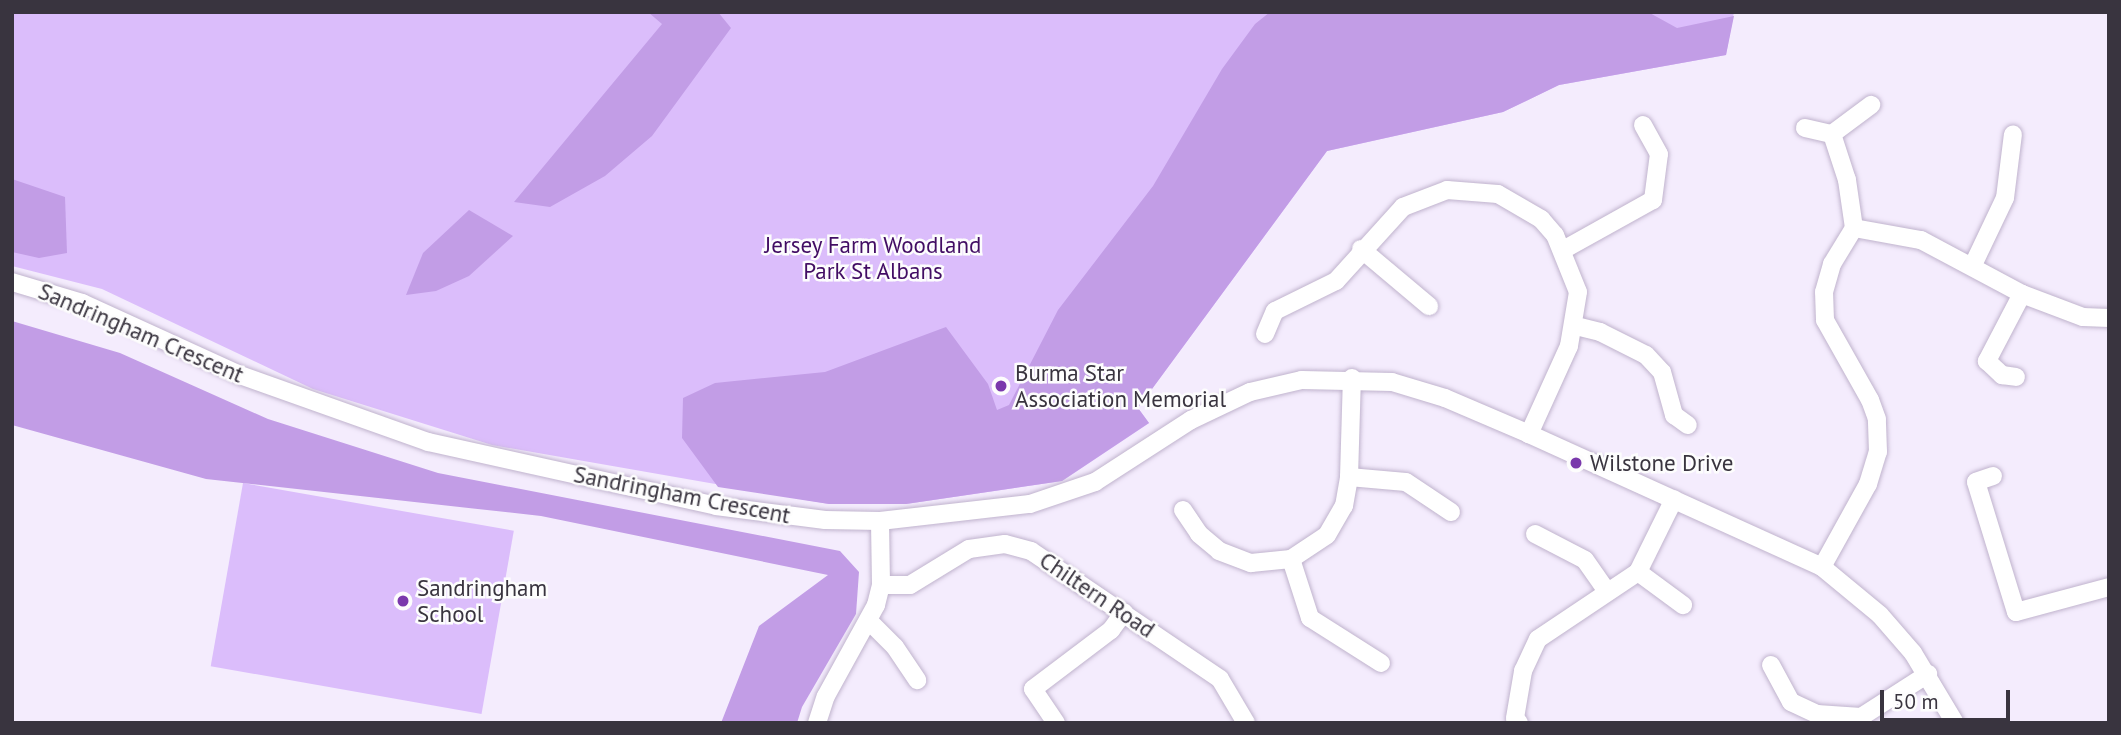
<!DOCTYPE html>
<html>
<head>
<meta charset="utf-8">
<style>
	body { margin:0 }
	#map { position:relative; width:2121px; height:735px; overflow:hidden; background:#f4ecfd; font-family:"PT Sans",sans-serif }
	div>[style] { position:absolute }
	.green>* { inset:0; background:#dbbdfb; transform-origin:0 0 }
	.forest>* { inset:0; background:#c29de6 }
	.roads { filter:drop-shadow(0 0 2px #c0b3cd) drop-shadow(0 0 2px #c0b3cd) }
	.minor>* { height:18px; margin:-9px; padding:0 9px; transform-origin:9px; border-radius:9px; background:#fff }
	.dots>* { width:19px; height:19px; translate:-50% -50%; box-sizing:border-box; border:4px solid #fdfdfd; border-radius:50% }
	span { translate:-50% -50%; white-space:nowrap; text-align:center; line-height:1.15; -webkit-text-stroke:5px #fdfdfd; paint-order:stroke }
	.park-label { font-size:23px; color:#420d64 }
	.street-label { font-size:23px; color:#39343f }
	.poi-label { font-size:23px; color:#39343f }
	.left { translate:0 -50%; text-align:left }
	.frame { position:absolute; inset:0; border:14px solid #39343f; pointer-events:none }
	.scale { position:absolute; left:1880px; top:690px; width:130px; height:32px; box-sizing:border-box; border:4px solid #39343f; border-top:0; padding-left:9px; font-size:21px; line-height:24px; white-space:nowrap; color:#39343f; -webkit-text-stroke:5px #fdfdfd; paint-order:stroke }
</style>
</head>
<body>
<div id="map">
	<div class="green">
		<i style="clip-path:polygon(12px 12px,1734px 12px,1726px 55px,1559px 85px,1503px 112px,1327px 151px,1138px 408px,1149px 423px,1062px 481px,906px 504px,829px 504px,492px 445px,313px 389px,102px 289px,12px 266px)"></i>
		<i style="left:243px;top:483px;width:275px;height:186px;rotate:10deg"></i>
	</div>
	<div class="forest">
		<i style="clip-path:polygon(648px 12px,718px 12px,731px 28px,652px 136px,605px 176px,550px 207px,514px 202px,662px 24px)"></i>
		<i style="clip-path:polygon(1270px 12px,1648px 12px,1677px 28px,1734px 16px,1726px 55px,1559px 85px,1503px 112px,1327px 151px,1138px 408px,1149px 423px,1062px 481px,906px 504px,829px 504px,718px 487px,682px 438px,683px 398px,715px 383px,825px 372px,946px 327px,988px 384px,997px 410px,1009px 405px,1058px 310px,1153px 186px,1222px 69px,1255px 24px)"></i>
		<i style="clip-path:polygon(12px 179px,65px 197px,67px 253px,39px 258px,12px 252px)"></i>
		<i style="clip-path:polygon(469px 210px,513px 236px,469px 276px,436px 291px,406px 295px,423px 253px)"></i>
		<i style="clip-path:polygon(12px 321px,120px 353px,268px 419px,438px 473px,840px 551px,859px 572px,856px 614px,802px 707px,797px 723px,721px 723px,759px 626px,828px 575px,541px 516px,206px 479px,12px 425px)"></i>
	</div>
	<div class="roads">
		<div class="minor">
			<i style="left:1805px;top:128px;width:28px;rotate:13deg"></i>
			<i style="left:1832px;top:134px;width:49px;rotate:-36.6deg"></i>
			<i style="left:1854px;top:228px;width:68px;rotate:10.2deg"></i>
			<i style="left:1921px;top:240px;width:115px;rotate:28.1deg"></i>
			<i style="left:2022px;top:294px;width:76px;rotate:117.6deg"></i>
			<i style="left:1987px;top:361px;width:21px;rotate:43deg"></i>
			<i style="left:2002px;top:375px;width:14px;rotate:8deg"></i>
			<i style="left:1361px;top:249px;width:89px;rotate:40deg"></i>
			<i style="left:1563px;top:250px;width:103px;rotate:-29.1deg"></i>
			<i style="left:1653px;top:200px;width:46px;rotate:-82.6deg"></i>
			<i style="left:1659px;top:154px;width:33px;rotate:-119deg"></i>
			<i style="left:1973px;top:265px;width:74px;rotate:-64.5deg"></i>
			<i style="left:2005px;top:198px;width:64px;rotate:-82.9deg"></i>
			<i style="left:12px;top:282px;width:73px;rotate:16.7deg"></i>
			<i style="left:82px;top:303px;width:174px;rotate:24.5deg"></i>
			<i style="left:240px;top:375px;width:200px;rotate:19.6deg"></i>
			<i style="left:428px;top:442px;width:295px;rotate:12.5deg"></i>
			<i style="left:716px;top:506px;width:110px;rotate:7.3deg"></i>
			<i style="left:825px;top:520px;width:55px;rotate:1deg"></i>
			<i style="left:880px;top:521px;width:151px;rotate:-6.5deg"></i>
			<i style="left:1030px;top:504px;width:69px;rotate:-18.7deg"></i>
			<i style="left:1095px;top:482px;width:114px;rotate:-32.9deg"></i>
			<i style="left:1191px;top:420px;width:65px;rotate:-25.4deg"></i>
			<i style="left:1250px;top:392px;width:53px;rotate:-13deg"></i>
			<i style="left:1302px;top:380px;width:90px;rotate:1.3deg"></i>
			<i style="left:1392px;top:382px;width:55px;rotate:16.8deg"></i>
			<i style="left:1445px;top:398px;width:91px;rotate:23.2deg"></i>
			<i style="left:1529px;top:434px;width:322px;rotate:24.4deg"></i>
			<i style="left:1822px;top:567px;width:75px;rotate:39.6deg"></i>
			<i style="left:1880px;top:615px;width:50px;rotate:49deg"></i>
			<i style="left:1913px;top:653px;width:82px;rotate:59deg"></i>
			<i style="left:2022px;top:294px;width:65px;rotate:20.7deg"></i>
			<i style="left:2083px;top:317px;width:26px;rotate:2deg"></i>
			<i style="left:1576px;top:326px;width:25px;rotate:14deg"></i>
			<i style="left:1600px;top:332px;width:51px;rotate:26.6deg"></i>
			<i style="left:1646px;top:355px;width:23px;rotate:47deg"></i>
			<i style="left:1662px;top:372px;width:45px;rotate:74.4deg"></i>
			<i style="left:1674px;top:415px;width:17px;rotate:36deg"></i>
			<i style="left:1265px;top:334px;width:25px;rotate:-67deg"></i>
			<i style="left:1275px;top:311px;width:68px;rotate:-26.2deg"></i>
			<i style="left:1336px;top:281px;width:100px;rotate:-47.8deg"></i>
			<i style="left:1403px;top:207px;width:47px;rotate:-21.1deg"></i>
			<i style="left:1447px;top:190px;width:51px;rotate:4.5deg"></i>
			<i style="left:1498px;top:194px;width:50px;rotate:30.2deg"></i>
			<i style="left:1541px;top:219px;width:21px;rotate:49deg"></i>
			<i style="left:1555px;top:235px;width:61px;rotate:68deg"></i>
			<i style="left:1578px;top:292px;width:55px;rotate:99.5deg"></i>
			<i style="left:1569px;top:346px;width:97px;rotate:114.4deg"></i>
			<i style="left:1993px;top:476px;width:18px;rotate:161deg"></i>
			<i style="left:1976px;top:482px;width:136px;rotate:72.9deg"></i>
			<i style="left:2016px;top:612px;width:96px;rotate:-15deg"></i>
			<i style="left:1349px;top:477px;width:57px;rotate:5deg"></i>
			<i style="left:1406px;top:482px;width:54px;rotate:33.7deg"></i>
			<i style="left:1183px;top:510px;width:29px;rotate:56deg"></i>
			<i style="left:1199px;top:534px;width:26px;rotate:40deg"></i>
			<i style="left:1219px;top:551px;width:34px;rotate:21deg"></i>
			<i style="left:1251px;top:563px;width:40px;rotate:-5.7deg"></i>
			<i style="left:1291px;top:559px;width:43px;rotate:-33.7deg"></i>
			<i style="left:1327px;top:535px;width:34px;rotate:-60deg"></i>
			<i style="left:1344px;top:506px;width:29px;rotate:-80deg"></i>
			<i style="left:1349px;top:477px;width:99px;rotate:-88.3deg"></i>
			<i style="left:1535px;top:534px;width:56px;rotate:27.5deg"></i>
			<i style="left:1585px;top:560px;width:38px;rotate:55deg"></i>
			<i style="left:1291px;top:559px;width:62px;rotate:72.1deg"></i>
			<i style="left:1310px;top:618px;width:84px;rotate:32.4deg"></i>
			<i style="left:1822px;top:567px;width:95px;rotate:-61deg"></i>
			<i style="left:1868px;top:484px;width:34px;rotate:-73deg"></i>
			<i style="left:1878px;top:452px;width:33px;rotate:-92deg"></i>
			<i style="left:1877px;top:419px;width:20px;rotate:-110deg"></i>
			<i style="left:1870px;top:400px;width:92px;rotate:-119.4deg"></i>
			<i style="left:1825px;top:320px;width:28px;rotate:-92deg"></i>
			<i style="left:1824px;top:292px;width:29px;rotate:-74deg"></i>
			<i style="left:1832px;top:264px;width:42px;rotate:-58.6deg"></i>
			<i style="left:1854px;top:228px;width:49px;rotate:-98.3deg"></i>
			<i style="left:1847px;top:180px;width:48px;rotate:-108.1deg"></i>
			<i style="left:1638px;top:572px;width:56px;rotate:36.3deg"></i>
			<i style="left:881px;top:585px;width:29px"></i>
			<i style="left:910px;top:585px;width:69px;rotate:-31.4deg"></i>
			<i style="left:969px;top:549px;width:36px;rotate:-8deg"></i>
			<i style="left:1005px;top:544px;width:27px;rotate:15deg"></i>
			<i style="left:1031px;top:551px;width:228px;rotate:34.1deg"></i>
			<i style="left:1220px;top:679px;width:51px;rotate:59.4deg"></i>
			<i style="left:870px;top:622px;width:35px;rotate:45deg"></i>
			<i style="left:895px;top:647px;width:40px;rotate:56deg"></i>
			<i style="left:1771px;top:665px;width:42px;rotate:61.6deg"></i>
			<i style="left:1791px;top:702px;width:29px;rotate:25deg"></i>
			<i style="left:1817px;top:714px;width:44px;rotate:3.9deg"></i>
			<i style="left:1861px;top:717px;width:80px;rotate:-32.7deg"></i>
			<i style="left:817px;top:723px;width:28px;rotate:-72deg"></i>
			<i style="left:826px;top:696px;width:104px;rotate:-61.2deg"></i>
			<i style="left:876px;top:605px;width:21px;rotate:-76deg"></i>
			<i style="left:881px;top:585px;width:64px;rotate:-90.9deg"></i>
			<i style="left:1056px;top:723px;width:41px;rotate:-124.1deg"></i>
			<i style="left:1033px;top:689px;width:98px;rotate:-37.1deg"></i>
			<i style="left:1111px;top:630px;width:22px;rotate:-54deg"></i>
			<i style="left:1519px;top:723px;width:6px;rotate:-129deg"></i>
			<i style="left:1515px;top:718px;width:48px;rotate:-80.3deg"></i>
			<i style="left:1523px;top:671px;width:35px;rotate:-65deg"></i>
			<i style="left:1538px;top:639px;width:120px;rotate:-33.8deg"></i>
			<i style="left:1638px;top:572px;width:81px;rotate:-63.7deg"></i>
		</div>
	</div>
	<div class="dots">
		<i style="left:1001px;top:386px;background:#7a38ac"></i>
		<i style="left:1576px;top:463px;background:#7a38ac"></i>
		<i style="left:403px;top:601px;background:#7a38ac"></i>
	</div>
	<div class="park-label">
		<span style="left:873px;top:258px">Jersey Farm Woodland<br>Park St Albans</span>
	</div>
	<div class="street-label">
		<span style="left:141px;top:333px;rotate:23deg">Sandringham Crescent</span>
		<span style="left:682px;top:495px;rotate:11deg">Sandringham Crescent</span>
		<span style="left:1097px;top:595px;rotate:34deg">Chiltern Road</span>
	</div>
	<div class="poi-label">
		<span class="left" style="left:1015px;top:386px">Burma Star<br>Association Memorial</span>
		<span class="left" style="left:1590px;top:463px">Wilstone Drive</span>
		<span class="left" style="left:417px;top:601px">Sandringham<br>School</span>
	</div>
	<div class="frame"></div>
	<div class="scale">50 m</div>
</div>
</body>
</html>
